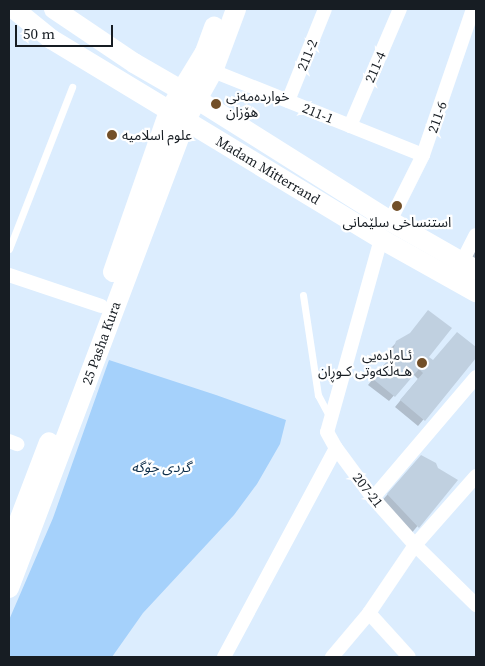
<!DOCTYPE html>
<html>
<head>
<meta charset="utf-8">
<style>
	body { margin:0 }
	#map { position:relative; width:485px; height:666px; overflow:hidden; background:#dcedfe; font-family:"Source Serif 4","Noto Sans Arabic",serif }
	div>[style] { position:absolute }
	.green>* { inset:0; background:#a5d1fb }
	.shadow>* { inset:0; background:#0003 }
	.building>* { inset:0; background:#c0d0e0 }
	.service>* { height:7px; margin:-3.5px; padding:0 3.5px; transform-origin:3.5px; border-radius:3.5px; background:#fff }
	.minor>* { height:14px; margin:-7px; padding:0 7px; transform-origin:7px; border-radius:7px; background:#fff }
	.secondary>* { height:20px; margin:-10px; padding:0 10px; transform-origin:10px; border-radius:10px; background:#fff }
	.dots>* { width:14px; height:14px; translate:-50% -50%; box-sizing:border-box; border:2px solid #fff; border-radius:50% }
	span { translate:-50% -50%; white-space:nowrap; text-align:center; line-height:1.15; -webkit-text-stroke:4.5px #fff; paint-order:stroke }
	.street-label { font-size:14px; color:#171d23 }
	.poi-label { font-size:14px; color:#171d23 }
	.left { translate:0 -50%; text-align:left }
	.right { translate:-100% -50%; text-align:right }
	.park-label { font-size:14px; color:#0c2d49; font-style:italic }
	.frame { position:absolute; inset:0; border:10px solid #171d23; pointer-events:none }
	.scale { position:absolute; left:15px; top:25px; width:98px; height:22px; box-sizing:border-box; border:2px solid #171d23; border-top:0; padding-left:6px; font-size:15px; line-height:18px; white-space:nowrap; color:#171d23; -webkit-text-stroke:4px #fff; paint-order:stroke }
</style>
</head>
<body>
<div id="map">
	<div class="green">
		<i style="clip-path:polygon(109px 360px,216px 395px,286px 420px,280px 444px,257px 484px,234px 515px,143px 613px,112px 657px,9px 657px,9px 620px,53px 518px)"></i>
	</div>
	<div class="shadow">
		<i style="clip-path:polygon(476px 248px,476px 271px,467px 266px)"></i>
		<i style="clip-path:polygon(457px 334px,476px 349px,476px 356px,418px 426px,395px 407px,418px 379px,413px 374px,389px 401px,368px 385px,386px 363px,390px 349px,397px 342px,433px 362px)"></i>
		<i style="clip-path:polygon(414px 464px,436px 469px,456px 480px,410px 535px,380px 503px)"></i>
	</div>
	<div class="building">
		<i style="clip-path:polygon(428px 310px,452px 328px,429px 357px,433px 360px,457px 332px,476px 347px,476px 358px,425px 421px,400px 400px,423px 373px,419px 369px,395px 397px,373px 379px,391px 356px,396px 341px,410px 333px)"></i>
		<i style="clip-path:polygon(421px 455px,436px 463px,438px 468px,458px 480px,419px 528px,387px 494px)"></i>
	</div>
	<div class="service">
		<i style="left:9px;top:249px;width:174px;rotate:-68.7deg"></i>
		<i style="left:303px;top:295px;width:101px;rotate:81.5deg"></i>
		<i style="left:318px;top:395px;width:26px;rotate:62deg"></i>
	</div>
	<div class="minor">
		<i style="left:213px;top:71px;width:226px;rotate:21.8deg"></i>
		<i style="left:288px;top:101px;width:99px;rotate:-68.1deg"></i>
		<i style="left:350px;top:126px;width:127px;rotate:-66.9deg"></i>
		<i style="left:390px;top:221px;width:74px;rotate:-63.4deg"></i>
		<i style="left:423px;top:155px;width:154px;rotate:-71.1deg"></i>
		<i style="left:381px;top:239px;width:200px;rotate:105.6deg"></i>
		<i style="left:327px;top:432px;width:18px;rotate:61deg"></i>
		<i style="left:336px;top:448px;width:62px;rotate:53.5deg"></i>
		<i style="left:373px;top:498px;width:63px;rotate:48.2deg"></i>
		<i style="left:415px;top:545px;width:86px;rotate:44.5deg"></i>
		<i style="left:462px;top:262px;width:30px;rotate:-63deg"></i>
		<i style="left:9px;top:275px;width:97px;rotate:18.6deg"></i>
		<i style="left:9px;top:441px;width:9px;rotate:21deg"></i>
		<i style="left:373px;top:498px;width:159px;rotate:-49.6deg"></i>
		<i style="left:369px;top:613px;width:59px;rotate:47.7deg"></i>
		<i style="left:224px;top:657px;width:237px;rotate:-61.8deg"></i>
		<i style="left:332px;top:657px;width:57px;rotate:-49.9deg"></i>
		<i style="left:369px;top:613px;width:82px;rotate:-55.9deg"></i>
		<i style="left:415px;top:545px;width:92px;rotate:-48.5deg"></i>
	</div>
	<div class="secondary">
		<i style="left:14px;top:9px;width:48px;rotate:39deg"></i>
		<i style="left:51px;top:39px;width:386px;rotate:31.2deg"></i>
		<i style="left:381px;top:239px;width:109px;rotate:29.2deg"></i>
		<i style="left:54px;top:9px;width:97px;rotate:34deg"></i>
		<i style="left:134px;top:63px;width:74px;rotate:30deg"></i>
		<i style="left:198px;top:100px;width:227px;rotate:32.2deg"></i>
		<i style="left:390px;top:221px;width:99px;rotate:29.7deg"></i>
		<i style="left:113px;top:272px;width:170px;rotate:-70.8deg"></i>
		<i style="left:169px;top:111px;width:69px;rotate:-58.6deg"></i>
		<i style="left:205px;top:52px;width:27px;rotate:-70deg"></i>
		<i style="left:9px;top:547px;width:112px;rotate:-69.1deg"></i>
		<i style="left:9px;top:588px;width:499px;rotate:-69.3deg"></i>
		<i style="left:185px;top:121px;width:57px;rotate:-60.8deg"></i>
		<i style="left:213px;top:71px;width:66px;rotate:-69.6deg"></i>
	</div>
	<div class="dots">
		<i style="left:216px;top:104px;background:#724f28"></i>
		<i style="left:112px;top:135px;background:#724f28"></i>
		<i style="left:397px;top:206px;background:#724f28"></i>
		<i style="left:422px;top:363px;background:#724f28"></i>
	</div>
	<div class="street-label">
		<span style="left:307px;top:55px;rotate:-68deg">211-2</span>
		<span style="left:375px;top:67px;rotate:-67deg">211-4</span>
		<span style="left:318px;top:113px;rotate:22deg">211-1</span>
		<span style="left:437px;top:117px;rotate:-71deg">211-6</span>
		<span style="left:268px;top:170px;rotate:31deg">Madam Mitterrand</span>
		<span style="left:101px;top:343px;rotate:-70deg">25 Pasha Kura</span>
		<span style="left:368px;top:490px;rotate:52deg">207-21</span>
	</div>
	<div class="poi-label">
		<span class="left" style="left:226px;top:104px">خواردە‌مە‌نی<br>ھۆزان</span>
		<span class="left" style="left:122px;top:135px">علوم اسلاميه</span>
		<span style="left:397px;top:222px">استنساخی سلێمانی</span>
		<span class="right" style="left:412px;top:363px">ئـامادەیی<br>هـەڵکەوتی کـوڕان</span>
	</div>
	<div class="park-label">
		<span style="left:161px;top:467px">گردی جۆگە</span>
	</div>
	<div class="frame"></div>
	<div class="scale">50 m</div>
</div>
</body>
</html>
